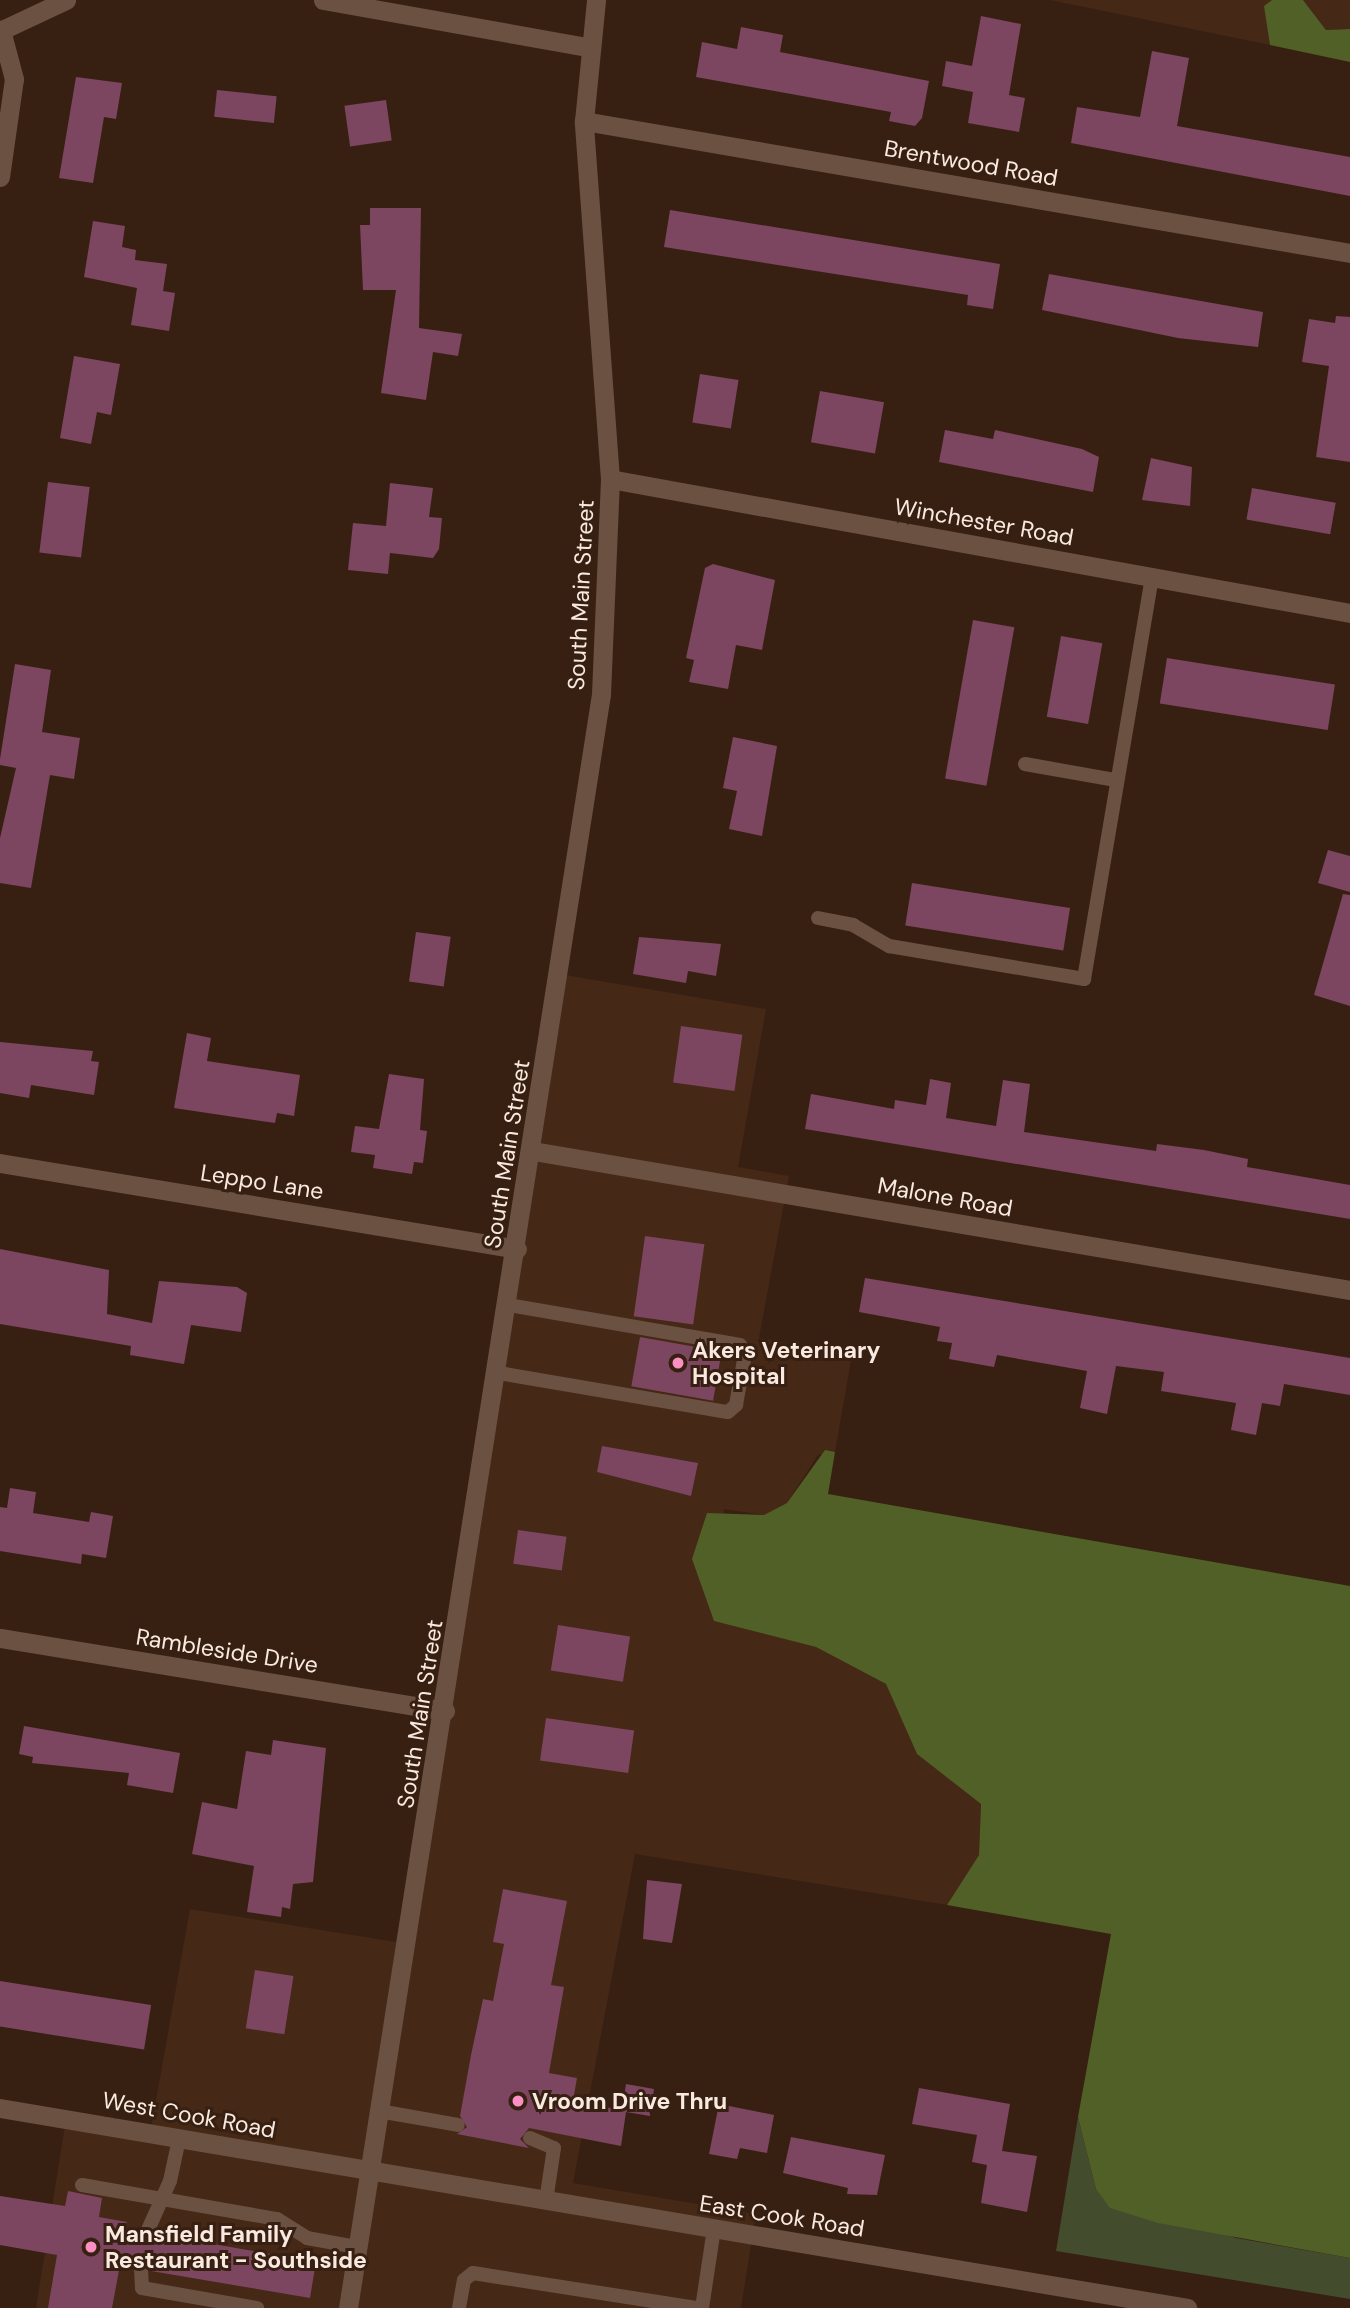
<!DOCTYPE html>
<html>
<head>
<meta charset="utf-8">
<style>
	body { margin:0 }
	#map { position:relative; width:1350px; height:2308px; overflow:hidden; background:#372012; font-family:"DM Sans",sans-serif }
	div>[style] { position:absolute }
	.built>* { inset:0; background:#452816 }
	.green>* { inset:0; background:#434c2c }
	.forest>* { inset:0; background:#516026 }
	.building>* { inset:0; background:#7c4560; transform-origin:0 0 }
	.service>* { height:14px; margin:-7px; padding:0 7px; transform-origin:7px; border-radius:7px; background:#6b5142 }
	.minor>* { height:19px; margin:-9.5px; padding:0 9.5px; transform-origin:9.5px; border-radius:9.5px; background:#6b5142 }
	.tertiary>* { height:19px; margin:-9.5px; padding:0 9.5px; transform-origin:9.5px; border-radius:9.5px; background:#6b5142 }
	.secondary>* { height:19px; margin:-9.5px; padding:0 9.5px; transform-origin:9.5px; border-radius:9.5px; background:#6b5142 }
	.dots>* { width:19px; height:19px; translate:-50% -50%; box-sizing:border-box; border:4px solid #372012; border-radius:50% }
	span { translate:-50% -50%; white-space:nowrap; text-align:center; line-height:1.15; -webkit-text-stroke:6px #372012; paint-order:stroke }
	.street-label { font-size:23px; color:#f9e9e0 }
	.poi-label { font-size:23px; color:#f9e9e0; font-weight:700 }
	.left { translate:0 -50%; text-align:left }
</style>
</head>
<body>
<div id="map">
	<div class="built">
		<i style="clip-path:polygon(1050px 0,1272px 0,1265px 6px,1270px 45px)"></i>
		<i style="clip-path:polygon(1303px 0,1350px 0,1350px 29px,1326px 30px)"></i>
		<i style="clip-path:polygon(553px 973px,766px 1009px,738px 1167px,789px 1176px,759px 1338px,852px 1355px,835px 1452px,818px 1455px,787px 1503px,764px 1515px,724px 1509px,714px 1621px,816px 1647px,886px 1684px,917px 1754px,981px 1804px,979px 1855px,947px 1905px,635px 1854px,573px 2183px,756px 2214px,741px 2308px,36px 2308px,66px 2119px,150px 2134px,190px 1909px,396px 1942px)"></i>
	</div>
	<div class="green">
		<i style="clip-path:polygon(1078px 2117px,1096px 2189px,1236px 2238px,1350px 2258px,1350px 2299px,1056px 2251px)"></i>
	</div>
	<div class="forest">
		<i style="clip-path:polygon(1272px 0,1303px 0,1326px 30px,1350px 29px,1350px 62px,1270px 45px,1264px 6px)"></i>
		<i style="clip-path:polygon(825px 1450px,835px 1452px,828px 1494px,1350px 1586px,1350px 2258px,1158px 2223px,1110px 2208px,1096px 2189px,1078px 2117px,1111px 1934px,947px 1905px,979px 1855px,981px 1804px,917px 1754px,886px 1684px,816px 1647px,714px 1621px,692px 1559px,707px 1513px,764px 1515px,787px 1503px)"></i>
	</div>
	<div class="building">
		<i style="clip-path:polygon(981px 16px,1021px 24px,1009px 95px,1025px 98px,1019px 132px,968px 123px,973px 92px,942px 86px,946px 61px,972px 66px)"></i>
		<i style="clip-path:polygon(741px 27px,783px 35px,780px 52px,929px 81px,922px 118px,915px 126px,889px 121px,891px 112px,696px 77px,702px 42px,737px 49px)"></i>
		<i style="clip-path:polygon(1152px 51px,1189px 58px,1177px 126px,1350px 157px,1350px 196px,1071px 143px,1077px 107px,1140px 117px)"></i>
		<i style="clip-path:polygon(76px 77px,122px 83px,116px 119px,104px 117px,93px 183px,59px 178px)"></i>
		<i style="left:217px;top:90px;width:60px;height:27px;rotate:6deg"></i>
		<i style="left:386px;top:100px;width:41px;height:42px;rotate:82deg"></i>
		<i style="clip-path:polygon(370px 208px,421px 208px,419px 328px,462px 334px,458px 356px,433px 352px,426px 400px,381px 393px,396px 290px,363px 290px,360px 225px,370px 225px)"></i>
		<i style="clip-path:polygon(670px 210px,1000px 264px,993px 309px,967px 305px,968px 295px,664px 247px)"></i>
		<i style="clip-path:polygon(93px 221px,125px 226px,122px 247px,136px 250px,135px 260px,167px 264px,163px 291px,175px 293px,169px 331px,131px 325px,137px 288px,84px 277px)"></i>
		<i style="clip-path:polygon(1049px 274px,1263px 312px,1258px 347px,1178px 338px,1042px 310px)"></i>
		<i style="clip-path:polygon(1336px 316px,1350px 317px,1350px 462px,1316px 457px,1329px 366px,1302px 362px,1309px 319px,1335px 323px)"></i>
		<i style="clip-path:polygon(74px 356px,120px 364px,111px 415px,97px 412px,91px 444px,60px 438px)"></i>
		<i style="left:700px;top:374px;width:39px;height:49px;rotate:9deg"></i>
		<i style="left:820px;top:391px;width:65px;height:52px;rotate:10deg"></i>
		<i style="clip-path:polygon(945px 430px,993px 439px,995px 430px,1082px 449px,1099px 457px,1093px 492px,939px 462px)"></i>
		<i style="clip-path:polygon(1151px 458px,1192px 467px,1190px 506px,1142px 500px)"></i>
		<i style="left:48px;top:482px;width:42px;height:71px;rotate:7deg"></i>
		<i style="clip-path:polygon(390px 483px,433px 488px,429px 517px,442px 518px,439px 549px,433px 558px,390px 553px,388px 574px,348px 570px,353px 523px,386px 526px)"></i>
		<i style="left:1252px;top:488px;width:85px;height:32px;rotate:10deg"></i>
		<i style="clip-path:polygon(713px 564px,775px 580px,762px 650px,736px 645px,728px 689px,689px 682px,694px 660px,686px 658px,705px 568px)"></i>
		<i style="left:973px;top:620px;width:42px;height:161px;rotate:10deg"></i>
		<i style="left:1061px;top:636px;width:42px;height:82px;rotate:10deg"></i>
		<i style="left:1167px;top:658px;width:170px;height:46px;rotate:9deg"></i>
		<i style="clip-path:polygon(15px 664px,51px 670px,42px 732px,80px 738px,74px 779px,50px 775px,31px 888px,0 883px,0 838px,16px 768px,0 765px,0 759px)"></i>
		<i style="clip-path:polygon(733px 737px,777px 746px,762px 836px,729px 829px,737px 791px,723px 788px)"></i>
		<i style="clip-path:polygon(1328px 850px,1350px 856px,1350px 892px,1318px 883px)"></i>
		<i style="left:912px;top:883px;width:160px;height:43px;rotate:9deg"></i>
		<i style="clip-path:polygon(1343px 894px,1350px 895px,1350px 1006px,1314px 995px)"></i>
		<i style="left:416px;top:932px;width:35px;height:50px;rotate:8deg"></i>
		<i style="clip-path:polygon(639px 937px,721px 944px,716px 976px,688px 971px,686px 983px,633px 974px)"></i>
		<i style="left:681px;top:1026px;width:62px;height:57px;rotate:8deg"></i>
		<i style="clip-path:polygon(187px 1033px,211px 1038px,207px 1061px,300px 1075px,294px 1116px,277px 1113px,275px 1123px,174px 1108px)"></i>
		<i style="clip-path:polygon(0 1042px,93px 1051px,91px 1061px,99px 1062px,94px 1095px,31px 1085px,29px 1098px,0 1093px)"></i>
		<i style="clip-path:polygon(389px 1074px,424px 1079px,420px 1130px,427px 1131px,423px 1163px,414px 1162px,412px 1174px,373px 1168px,375px 1155px,351px 1152px,355px 1126px,379px 1129px)"></i>
		<i style="clip-path:polygon(930px 1079px,951px 1083px,946px 1118px,996px 1126px,1003px 1080px,1030px 1084px,1024px 1132px,1156px 1151px,1157px 1144px,1204px 1150px,1248px 1159px,1247px 1167px,1350px 1185px,1350px 1219px,805px 1129px,811px 1094px,894px 1109px,895px 1100px,926px 1105px)"></i>
		<i style="left:645px;top:1236px;width:60px;height:81px;rotate:8deg"></i>
		<i style="clip-path:polygon(0 1249px,109px 1270px,107px 1314px,152px 1323px,159px 1281px,237px 1287px,247px 1293px,241px 1332px,191px 1325px,184px 1364px,130px 1355px,131px 1346px,0 1324px)"></i>
		<i style="clip-path:polygon(865px 1278px,1350px 1358px,1350px 1395px,1284px 1384px,1280px 1406px,1262px 1403px,1256px 1435px,1231px 1430px,1236px 1403px,1161px 1391px,1164px 1372px,1116px 1366px,1107px 1414px,1080px 1408px,1087px 1371px,997px 1355px,994px 1367px,949px 1359px,952px 1343px,937px 1341px,940px 1327px,859px 1312px)"></i>
		<i style="left:640px;top:1337px;width:83px;height:50px;rotate:10deg"></i>
		<i style="clip-path:polygon(602px 1446px,698px 1463px,691px 1496px,597px 1472px)"></i>
		<i style="clip-path:polygon(10px 1488px,36px 1492px,33px 1513px,89px 1522px,91px 1512px,113px 1516px,106px 1558px,82px 1554px,81px 1564px,0 1551px,0 1507px,7px 1508px)"></i>
		<i style="left:518px;top:1530px;width:49px;height:34px;rotate:8deg"></i>
		<i style="left:558px;top:1625px;width:73px;height:46px;rotate:9deg"></i>
		<i style="left:546px;top:1718px;width:89px;height:43px;rotate:8deg"></i>
		<i style="clip-path:polygon(24px 1726px,180px 1753px,173px 1793px,127px 1785px,129px 1773px,32px 1763px,33px 1757px,19px 1754px)"></i>
		<i style="clip-path:polygon(273px 1740px,326px 1748px,313px 1882px,293px 1884px,290px 1909px,282px 1907px,281px 1917px,247px 1912px,254px 1866px,192px 1854px,202px 1802px,237px 1809px,246px 1751px,271px 1755px)"></i>
		<i style="clip-path:polygon(647px 1880px,682px 1884px,672px 1943px,643px 1939px)"></i>
		<i style="clip-path:polygon(503px 1889px,567px 1901px,551px 1985px,564px 1987px,549px 2073px,577px 2078px,573px 2101px,622px 2110px,626px 2084px,654px 2089px,650px 2116px,626px 2112px,621px 2146px,529px 2128px,520px 2139px,529px 2148px,457px 2134px,467px 2127px,460px 2116px,471px 2055px,483px 1999px,493px 2001px,504px 1944px,493px 1942px)"></i>
		<i style="left:255px;top:1970px;width:39px;height:59px;rotate:9deg"></i>
		<i style="left:0;top:1981px;width:153px;height:45px;rotate:9deg"></i>
		<i style="clip-path:polygon(919px 2088px,1010px 2104px,1002px 2151px,1037px 2156px,1027px 2212px,981px 2203px,987px 2165px,972px 2162px,977px 2135px,912px 2124px)"></i>
		<i style="clip-path:polygon(719px 2104px,774px 2115px,767px 2153px,740px 2148px,737px 2159px,709px 2154px)"></i>
		<i style="clip-path:polygon(791px 2137px,885px 2155px,877px 2195px,847px 2194px,848px 2188px,783px 2173px)"></i>
		<i style="clip-path:polygon(68px 2191px,102px 2198px,99px 2217px,127px 2222px,126px 2229px,138px 2231px,144px 2241px,157px 2234px,316px 2262px,310px 2298px,151px 2271px,141px 2259px,132px 2267px,120px 2265px,112px 2308px,48px 2308px,57px 2255px,0 2245px,0 2196px,65px 2206px)"></i>
	</div>
	<div class="service">
		<i style="left:1025px;top:764px;width:91px;rotate:10.1deg"></i>
		<i style="left:818px;top:918px;width:36px;rotate:11deg"></i>
		<i style="left:853px;top:925px;width:42px;rotate:30.3deg"></i>
		<i style="left:889px;top:946px;width:198px;rotate:9.6deg"></i>
		<i style="left:1084px;top:979px;width:408px;rotate:-80.4deg"></i>
		<i style="left:499px;top:1373px;width:232px;rotate:9.7deg"></i>
		<i style="left:728px;top:1412px;width:11px;rotate:-41deg"></i>
		<i style="left:736px;top:1405px;width:52px;rotate:-80deg"></i>
		<i style="left:745px;top:1354px;width:10px;rotate:-119deg"></i>
		<i style="left:740px;top:1345px;width:234px;rotate:-170.2deg"></i>
		<i style="left:379px;top:2111px;width:80px;rotate:10deg"></i>
		<i style="left:530px;top:2138px;width:26px;rotate:23deg"></i>
		<i style="left:554px;top:2148px;width:54px;rotate:98.6deg"></i>
		<i style="left:82px;top:2185px;width:198px;rotate:9.9deg"></i>
		<i style="left:277px;top:2219px;width:36px;rotate:32deg"></i>
		<i style="left:307px;top:2238px;width:51px;rotate:10.2deg"></i>
		<i style="left:147px;top:2232px;width:56px;rotate:-65.7deg"></i>
		<i style="left:170px;top:2181px;width:43px;rotate:-77.9deg"></i>
		<i style="left:141px;top:2269px;width:19px;rotate:87deg"></i>
		<i style="left:142px;top:2288px;width:117px;rotate:9.9deg"></i>
		<i style="left:459px;top:2308px;width:28px;rotate:-80deg"></i>
		<i style="left:464px;top:2280px;width:11px;rotate:-38deg"></i>
		<i style="left:473px;top:2273px;width:226px;rotate:8.9deg"></i>
		<i style="left:702px;top:2308px;width:80px;rotate:-81.4deg"></i>
	</div>
	<div class="minor">
		<i style="left:323px;top:0;width:268px;rotate:10.1deg"></i>
		<i style="left:0;top:31px;width:73px;rotate:-25.2deg"></i>
		<i style="left:584px;top:121px;width:777px;rotate:9.78deg"></i>
		<i style="left:0;top:177px;width:99px;rotate:-81.9deg"></i>
		<i style="left:14px;top:79px;width:51px;rotate:-104.9deg"></i>
		<i style="left:610px;top:479px;width:752px;rotate:10.26deg"></i>
		<i style="left:533px;top:1151px;width:829px;rotate:9.66deg"></i>
		<i style="left:0;top:1163px;width:524px;rotate:9.44deg"></i>
		<i style="left:0;top:1638px;width:451px;rotate:9.3deg"></i>
	</div>
	<div class="tertiary">
		<i style="left:348px;top:2308px;width:1634px;rotate:-81.09deg"></i>
		<i style="left:601px;top:694px;width:215px;rotate:-87.6deg"></i>
		<i style="left:610px;top:479px;width:359px;rotate:-94.2deg"></i>
		<i style="left:584px;top:121px;width:122px;rotate:-84.3deg"></i>
	</div>
	<div class="secondary">
		<i style="left:0;top:2108px;width:1204px;rotate:9.56deg"></i>
	</div>
	<div class="dots">
		<i style="left:678px;top:1363px;background:#fb8fc4"></i>
		<i style="left:518px;top:2101px;background:#fb8fc4"></i>
		<i style="left:91px;top:2247px;background:#fb8fc4"></i>
	</div>
	<div class="street-label">
		<span style="left:971px;top:163px;rotate:10deg">Brentwood Road</span>
		<span style="left:984px;top:522px;rotate:10deg">Winchester Road</span>
		<span style="left:581px;top:595px;rotate:-87deg">South Main Street</span>
		<span style="left:507px;top:1154px;rotate:-81deg">South Main Street</span>
		<span style="left:262px;top:1182px;rotate:9deg">Leppo Lane</span>
		<span style="left:945px;top:1197px;rotate:10deg">Malone Road</span>
		<span style="left:227px;top:1651px;rotate:9deg">Rambleside Drive</span>
		<span style="left:420px;top:1714px;rotate:-81deg">South Main Street</span>
		<span style="left:189px;top:2115px;rotate:10deg">West Cook Road</span>
		<span style="left:782px;top:2216px;rotate:9deg">East Cook Road</span>
	</div>
	<div class="poi-label">
		<span class="left" style="left:692px;top:1363px">Akers Veterinary<br>Hospital</span>
		<span class="left" style="left:532px;top:2101px">Vroom Drive Thru</span>
		<span class="left" style="left:105px;top:2247px">Mansfield Family<br>Restaurant - Southside</span>
	</div>
</div>
</body>
</html>
